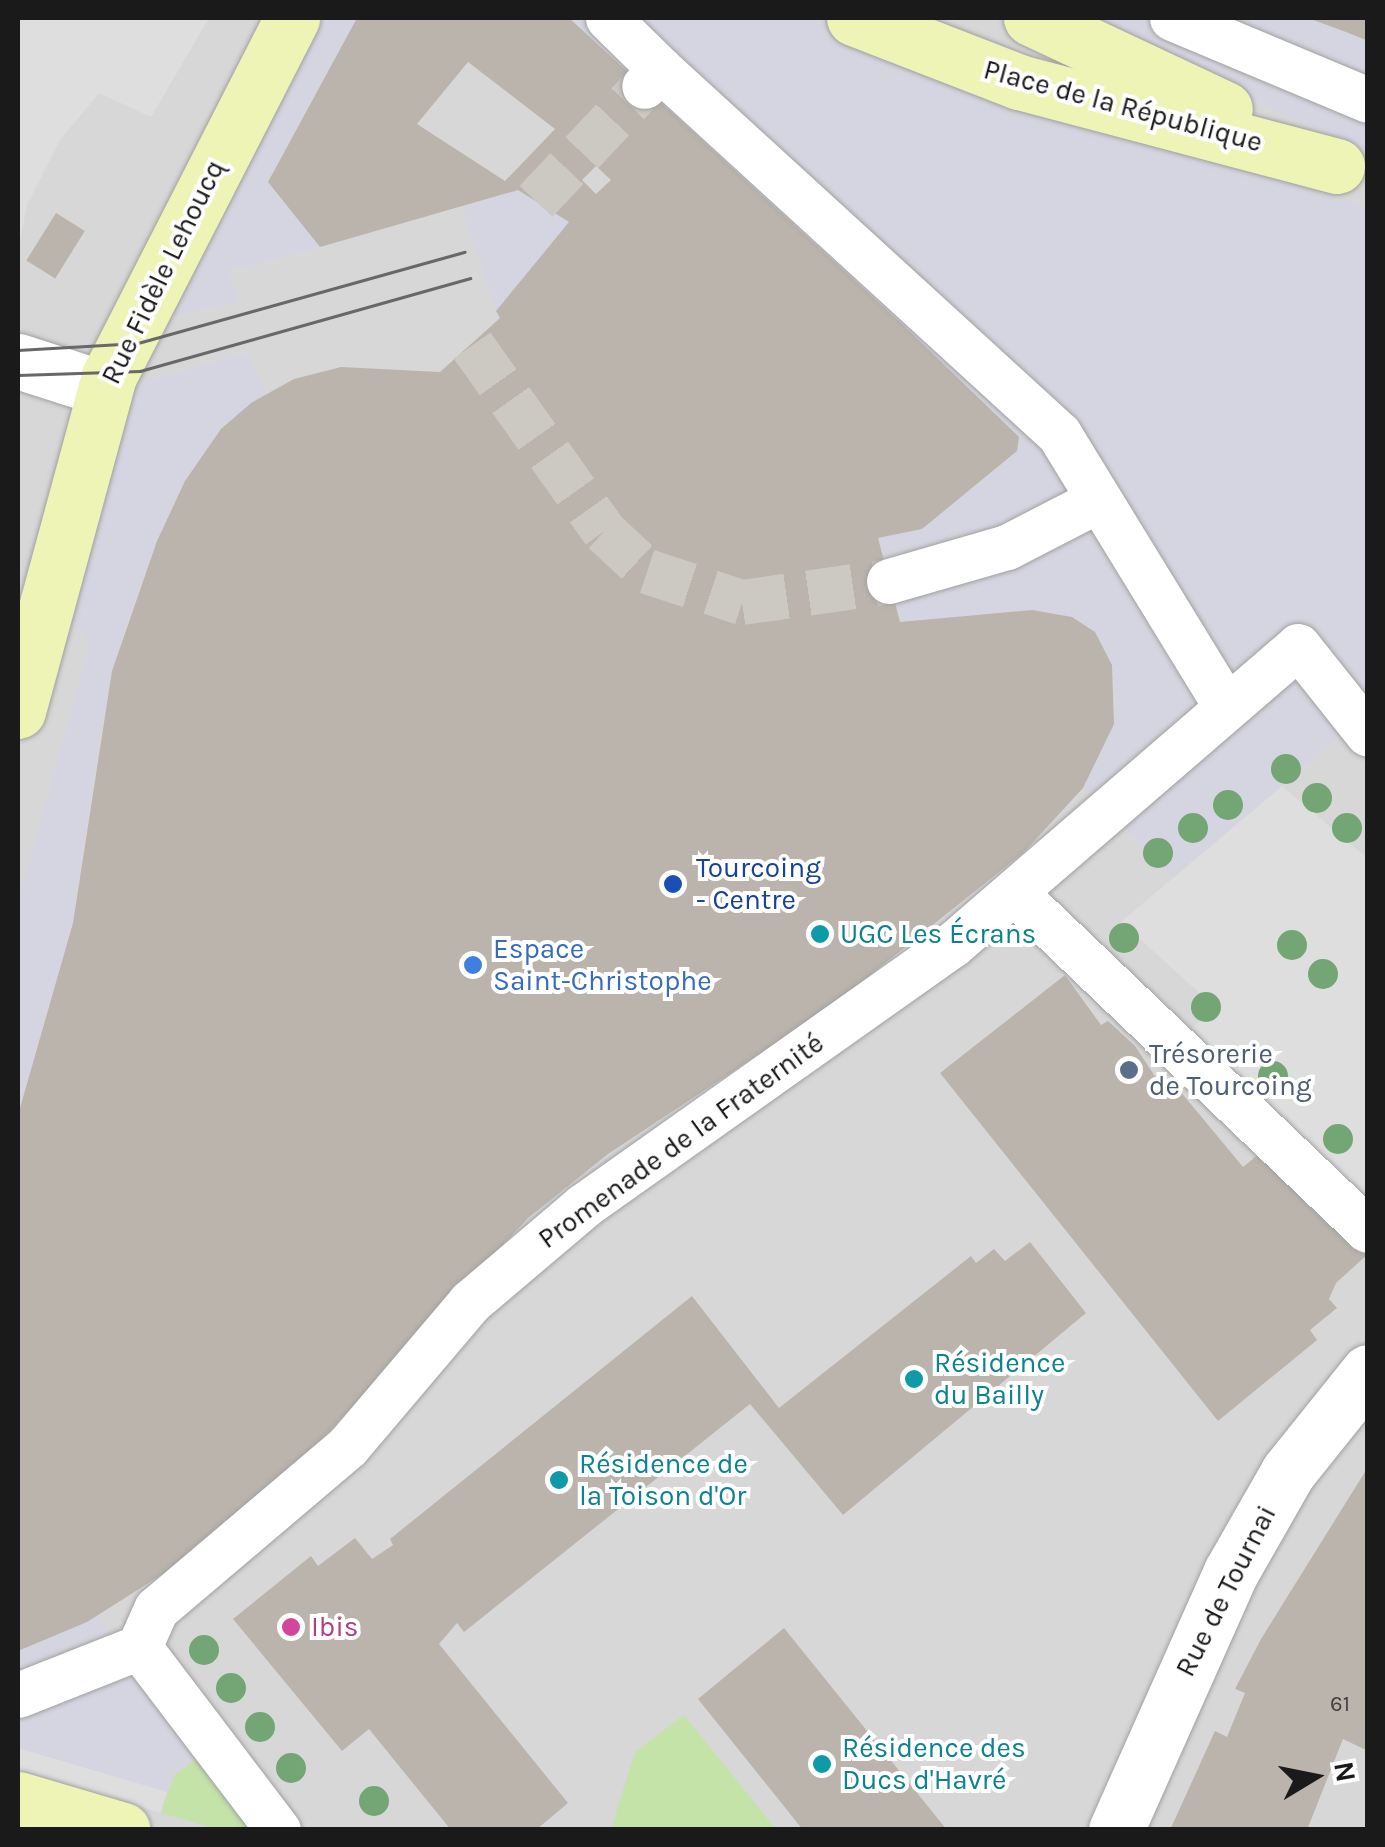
<!DOCTYPE html>
<html>
<head>
<meta charset="utf-8">
<style>
	body { margin:0 }
	#map { position:relative; width:1385px; height:1847px; overflow:hidden; background:#ebe8e0; font-family:Karla,sans-serif }
	div>[style] { position:absolute }
	.residential>* { inset:0; background:#d8d7d7; transform-origin:0 0 }
	.grass>* { inset:0; background:#c3e3a9 }
	.parking>* { inset:0; background:#dedede; transform-origin:0 0 }
	.plaza>* { inset:0; background:#d5d5e1 }
	.building>* { inset:0; background:#bbb4ad; transform-origin:0 0 }
	.pedestrian-tunnel>* { height:45px; margin-top:-22.5px; transform-origin:0; background:repeating-linear-gradient(90deg,#ccc9c2 0 45px,transparent 0 67px) }
	.roads { filter:drop-shadow(0 0 2px #a1a1a1) drop-shadow(0 0 2px #a1a1a1) }
	.pedestrian>* { height:45px; margin:-22.5px; padding:0 22.5px; transform-origin:22.5px; border-radius:22.5px; background:#fff }
	.minor>* { height:55px; margin:-27.5px; padding:0 27.5px; transform-origin:27.5px; border-radius:27.5px; background:#fff }
	.secondary>* { height:55px; margin:-27.5px; padding:0 27.5px; transform-origin:27.5px; border-radius:27.5px; background:#eef4b6 }
	.tram>* { height:2.5px; margin:-1.25px; padding:0 1.25px; transform-origin:1.25px; border-radius:1.25px; background:#686868 }
	.trees>* { width:30px; height:30px; margin:-15px; border-radius:50%; background:#74a575 }
	.dots>* { width:28px; height:28px; translate:-50% -50%; box-sizing:border-box; border:5px solid #fff; border-radius:50% }
	span { translate:-50% -50%; white-space:nowrap; text-align:center; line-height:1.15; -webkit-text-stroke:8px #fff; paint-order:stroke }
	.number-label { font-size:22px; color:#42403f }
	.number-label span { -webkit-text-stroke-width:0 }
	.street-label { font-size:28px; color:#1a1a1a }
	.transit-label { font-size:28px; color:#164399 }
	.left { translate:0 -50%; text-align:left }
	.culture-label { font-size:28px; color:#0d838f }
	.shop-label { font-size:28px; color:#366cbe }
	.service-label { font-size:28px; color:#4e5e75 }
	.hotel-label { font-size:28px; color:#b23c85 }
	.frame { position:absolute; inset:0; border:20px solid #1a1a1a; pointer-events:none }
	.north { position:absolute; left:1265px; top:1727px; width:100px; height:100px; -webkit-text-stroke:8px #fff; paint-order:stroke; rotate:80deg; font-size:28px; font-weight:700; line-height:40px; text-align:center; color:#1a1a1a }
	.north::after { content:''; display:block; margin:auto; width:35px; height:45px; background:#1a1a1a; clip-path:polygon(50% 0,100% 100%,50% 72%,0 100%) }
</style>
</head>
<body>
<div id="map">
	<div class="residential">
		<i style="left:18px;top:18px;width:1349px;height:1811px"></i>
	</div>
	<div class="grass">
		<i style="clip-path:polygon(684px 1715px,776px 1829px,611px 1829px,635px 1752px)"></i>
		<i style="clip-path:polygon(200px 1756px,254px 1829px,218px 1829px,161px 1813px,174px 1775px)"></i>
	</div>
	<div class="parking">
		<i style="clip-path:polygon(18px 18px,209px 18px,151px 117px,99px 93px,60px 140px,27px 205px,18px 251px)"></i>
		<i style="clip-path:polygon(1282px 786px,1367px 858px,1367px 1215px,1183px 1038px,1214px 1006px,1121px 922px)"></i>
		<i style="left:18px;top:1748px;width:155px;height:23px;rotate:16deg"></i>
	</div>
	<div class="plaza">
		<i style="clip-path:polygon(325px 18px,357px 18px,268px 181px,320px 247px,229px 271px,237px 302px,162px 318px)"></i>
		<i style="clip-path:polygon(569px 18px,817px 18px,963px 79px,1250px 159px,1367px 209px,1367px 714px,1173px 878px,1083px 788px,1117px 705px,1112px 665px,1094px 632px,1072px 617px,1032px 610px,900px 622px,878px 538px,922px 529px,1017px 452px,1019px 437px)"></i>
		<i style="clip-path:polygon(1067px 18px,1308px 18px,1367px 41px,1367px 151px)"></i>
		<i style="clip-path:polygon(518px 190px,569px 222px,496px 311px,462px 208px)"></i>
		<i style="clip-path:polygon(248px 353px,266px 394px,185px 481px,125px 625px,99px 738px,73px 923px,18px 1115px,18px 902px,90px 645px,71px 620px,120px 441px,139px 383px)"></i>
		<i style="clip-path:polygon(97px 1616px,200px 1756px,174px 1775px,167px 1792px,18px 1748px,18px 1651px)"></i>
	</div>
	<div class="building">
		<i style="clip-path:polygon(evenodd,357px 18px,569px 18px,901px 323px,1019px 437px,1017px 451px,922px 529px,878px 538px,900px 622px,1032px 610px,1072px 617px,1095px 632px,1112px 665px,1114px 724px,1083px 788px,1024px 852px,830px 1007px,608px 1154px,528px 1218px,325px 1436px,188px 1558px,87px 1622px,18px 1651px,18px 1115px,73px 923px,112px 671px,157px 541px,185px 481px,221px 429px,251px 403px,294px 379px,341px 367px,440px 372px,500px 318px,496px 311px,569px 222px,518px 190px,320px 247px,268px 182px,357px 18px,468px 62px,555px 129px,505px 181px,417px 124px,468px 62px,357px 18px,596px 166px,611px 180px,596px 194px,582px 180px,596px 166px)"></i>
		<i style="clip-path:polygon(1308px 18px,1368px 18px,1368px 41px,1346px 32px)"></i>
		<i style="left:56px;top:213px;width:34px;height:56px;rotate:32deg"></i>
		<i style="clip-path:polygon(1065px 975px,1101px 1025px,1108px 1021px,1135px 1046px,1166px 1093px,1175px 1085px,1243px 1167px,1259px 1154px,1368px 1254px,1336px 1283px,1329px 1299px,1337px 1308px,1310px 1330px,1317px 1340px,1218px 1421px,940px 1073px)"></i>
		<i style="clip-path:polygon(1030px 1242px,1086px 1313px,843px 1515px,750px 1404px,464px 1632px,457px 1623px,439px 1644px,568px 1803px,536px 1830px,451px 1830px,369px 1729px,342px 1751px,233px 1619px,311px 1556px,318px 1566px,355px 1538px,372px 1559px,393px 1545px,390px 1539px,692px 1296px,779px 1408px,971px 1256px,976px 1263px,994px 1249px,1005px 1261px)"></i>
		<i style="clip-path:polygon(1368px 1467px,1368px 1751px,1343px 1739px,1307px 1830px,1170px 1830px,1215px 1731px,1227px 1737px,1245px 1693px,1235px 1689px,1261px 1639px)"></i>
		<i style="clip-path:polygon(784px 1628px,947px 1830px,803px 1830px,698px 1699px)"></i>
	</div>
	<div class="pedestrian-tunnel">
		<i style="left:536px;top:201px;width:158px;rotate:-46.8deg"></i>
		<i style="left:472px;top:345px;width:228px;rotate:54.6deg"></i>
		<i style="left:604px;top:531px;width:59px;rotate:42.9deg"></i>
		<i style="left:647px;top:571px;width:100px;rotate:18.1deg"></i>
		<i style="left:742px;top:602px;width:148px;rotate:-8.1deg"></i>
	</div>
	<div class="roads">
		<div class="pedestrian">
			<i style="left:608px;top:18px;width:73px;rotate:44.4deg"></i>
			<i style="left:660px;top:69px;width:23px;rotate:133deg"></i>
			<i style="left:1172px;top:18px;width:212px;rotate:22.7deg"></i>
			<i style="left:660px;top:69px;width:541px;rotate:42.45deg"></i>
			<i style="left:1059px;top:434px;width:320px;rotate:58.5deg"></i>
			<i style="left:889px;top:581px;width:123px;rotate:-16.1deg"></i>
			<i style="left:1007px;top:547px;width:102px;rotate:-27.3deg"></i>
			<i style="left:1014px;top:892px;width:489px;rotate:43.7deg"></i>
			<i style="left:18px;top:1695px;width:130px;rotate:-21.6deg"></i>
			<i style="left:278px;top:1830px;width:230px;rotate:-127.2deg"></i>
			<i style="left:139px;top:1647px;width:42px;rotate:-65.9deg"></i>
			<i style="left:156px;top:1609px;width:252px;rotate:-40.3deg"></i>
			<i style="left:348px;top:1446px;width:189px;rotate:-49.7deg"></i>
			<i style="left:470px;top:1302px;width:148px;rotate:-40.3deg"></i>
			<i style="left:583px;top:1206px;width:452px;rotate:-35.3deg"></i>
			<i style="left:952px;top:945px;width:457px;rotate:-40.8deg"></i>
			<i style="left:1298px;top:646px;width:112px;rotate:51.5deg"></i>
		</div>
		<div class="minor">
			<i style="left:18px;top:361px;width:91px;rotate:17.8deg"></i>
			<i style="left:1116px;top:1830px;width:282px;rotate:-66deg"></i>
			<i style="left:1231px;top:1572px;width:115px;rotate:-60.3deg"></i>
			<i style="left:1288px;top:1472px;width:128px;rotate:-51.3deg"></i>
		</div>
		<div class="secondary">
			<i style="left:854px;top:18px;width:177px;rotate:21.2deg"></i>
			<i style="left:1019px;top:82px;width:329px;rotate:14.8deg"></i>
			<i style="left:1031px;top:18px;width:214px;rotate:25.1deg"></i>
			<i style="left:18px;top:711px;width:347px;rotate:-74.8deg"></i>
			<i style="left:109px;top:376px;width:402px;rotate:-62.9deg"></i>
			<i style="left:18px;top:1799px;width:109px;rotate:16.4deg"></i>
		</div>
	</div>
	<div class="tram">
		<i style="left:18px;top:350px;width:120px;rotate:-3.3deg"></i>
		<i style="left:138px;top:343px;width:339px;rotate:-15.6deg"></i>
		<i style="left:18px;top:375px;width:122px;rotate:-1.9deg"></i>
		<i style="left:140px;top:371px;width:343px;rotate:-15.7deg"></i>
	</div>
	<div class="trees">
		<i style="left:1286px;top:769px"></i>
		<i style="left:1317px;top:798px"></i>
		<i style="left:1228px;top:805px"></i>
		<i style="left:1193px;top:828px"></i>
		<i style="left:1347px;top:828px"></i>
		<i style="left:1158px;top:853px"></i>
		<i style="left:1124px;top:938px"></i>
		<i style="left:1292px;top:945px"></i>
		<i style="left:1323px;top:974px"></i>
		<i style="left:1206px;top:1007px"></i>
		<i style="left:1273px;top:1076px"></i>
		<i style="left:1338px;top:1139px"></i>
		<i style="left:204px;top:1650px"></i>
		<i style="left:231px;top:1688px"></i>
		<i style="left:260px;top:1727px"></i>
		<i style="left:291px;top:1768px"></i>
		<i style="left:374px;top:1801px"></i>
	</div>
	<div class="dots">
		<i style="left:673px;top:884px;background:#1a4fb4"></i>
		<i style="left:820px;top:934px;background:#0f9aa8"></i>
		<i style="left:473px;top:965px;background:#3f7fe0"></i>
		<i style="left:1129px;top:1070px;background:#5c6f8a"></i>
		<i style="left:914px;top:1379px;background:#0f9aa8"></i>
		<i style="left:559px;top:1480px;background:#0f9aa8"></i>
		<i style="left:291px;top:1627px;background:#d1479c"></i>
		<i style="left:822px;top:1764px;background:#0f9aa8"></i>
	</div>
	<div class="number-label">
		<span style="left:1340px;top:1705px">61</span>
	</div>
	<div class="street-label">
		<span style="left:1123px;top:106px;rotate:15deg">Place de la République</span>
		<span style="left:163px;top:272px;rotate:-64deg">Rue Fidèle Lehoucq</span>
		<span style="left:681px;top:1141px;rotate:-36deg">Promenade de la Fraternité</span>
		<span style="left:1226px;top:1591px;rotate:-63deg">Rue de Tournai</span>
	</div>
	<div class="transit-label">
		<span class="left" style="left:696px;top:884px">Tourcoing<br>- Centre</span>
	</div>
	<div class="culture-label">
		<span class="left" style="left:840px;top:934px">UGC Les Écrans</span>
		<span class="left" style="left:934px;top:1379px">Résidence<br>du Bailly</span>
		<span class="left" style="left:579px;top:1480px">Résidence de<br>la Toison d'Or</span>
		<span class="left" style="left:842px;top:1764px">Résidence des<br>Ducs d'Havré</span>
	</div>
	<div class="shop-label">
		<span class="left" style="left:493px;top:965px">Espace<br>Saint-Christophe</span>
	</div>
	<div class="service-label">
		<span class="left" style="left:1149px;top:1070px">Trésorerie<br>de Tourcoing</span>
	</div>
	<div class="hotel-label">
		<span class="left" style="left:311px;top:1627px">Ibis</span>
	</div>
	<div class="frame"></div>
	<div class="north">N</div>
</div>
</body>
</html>
